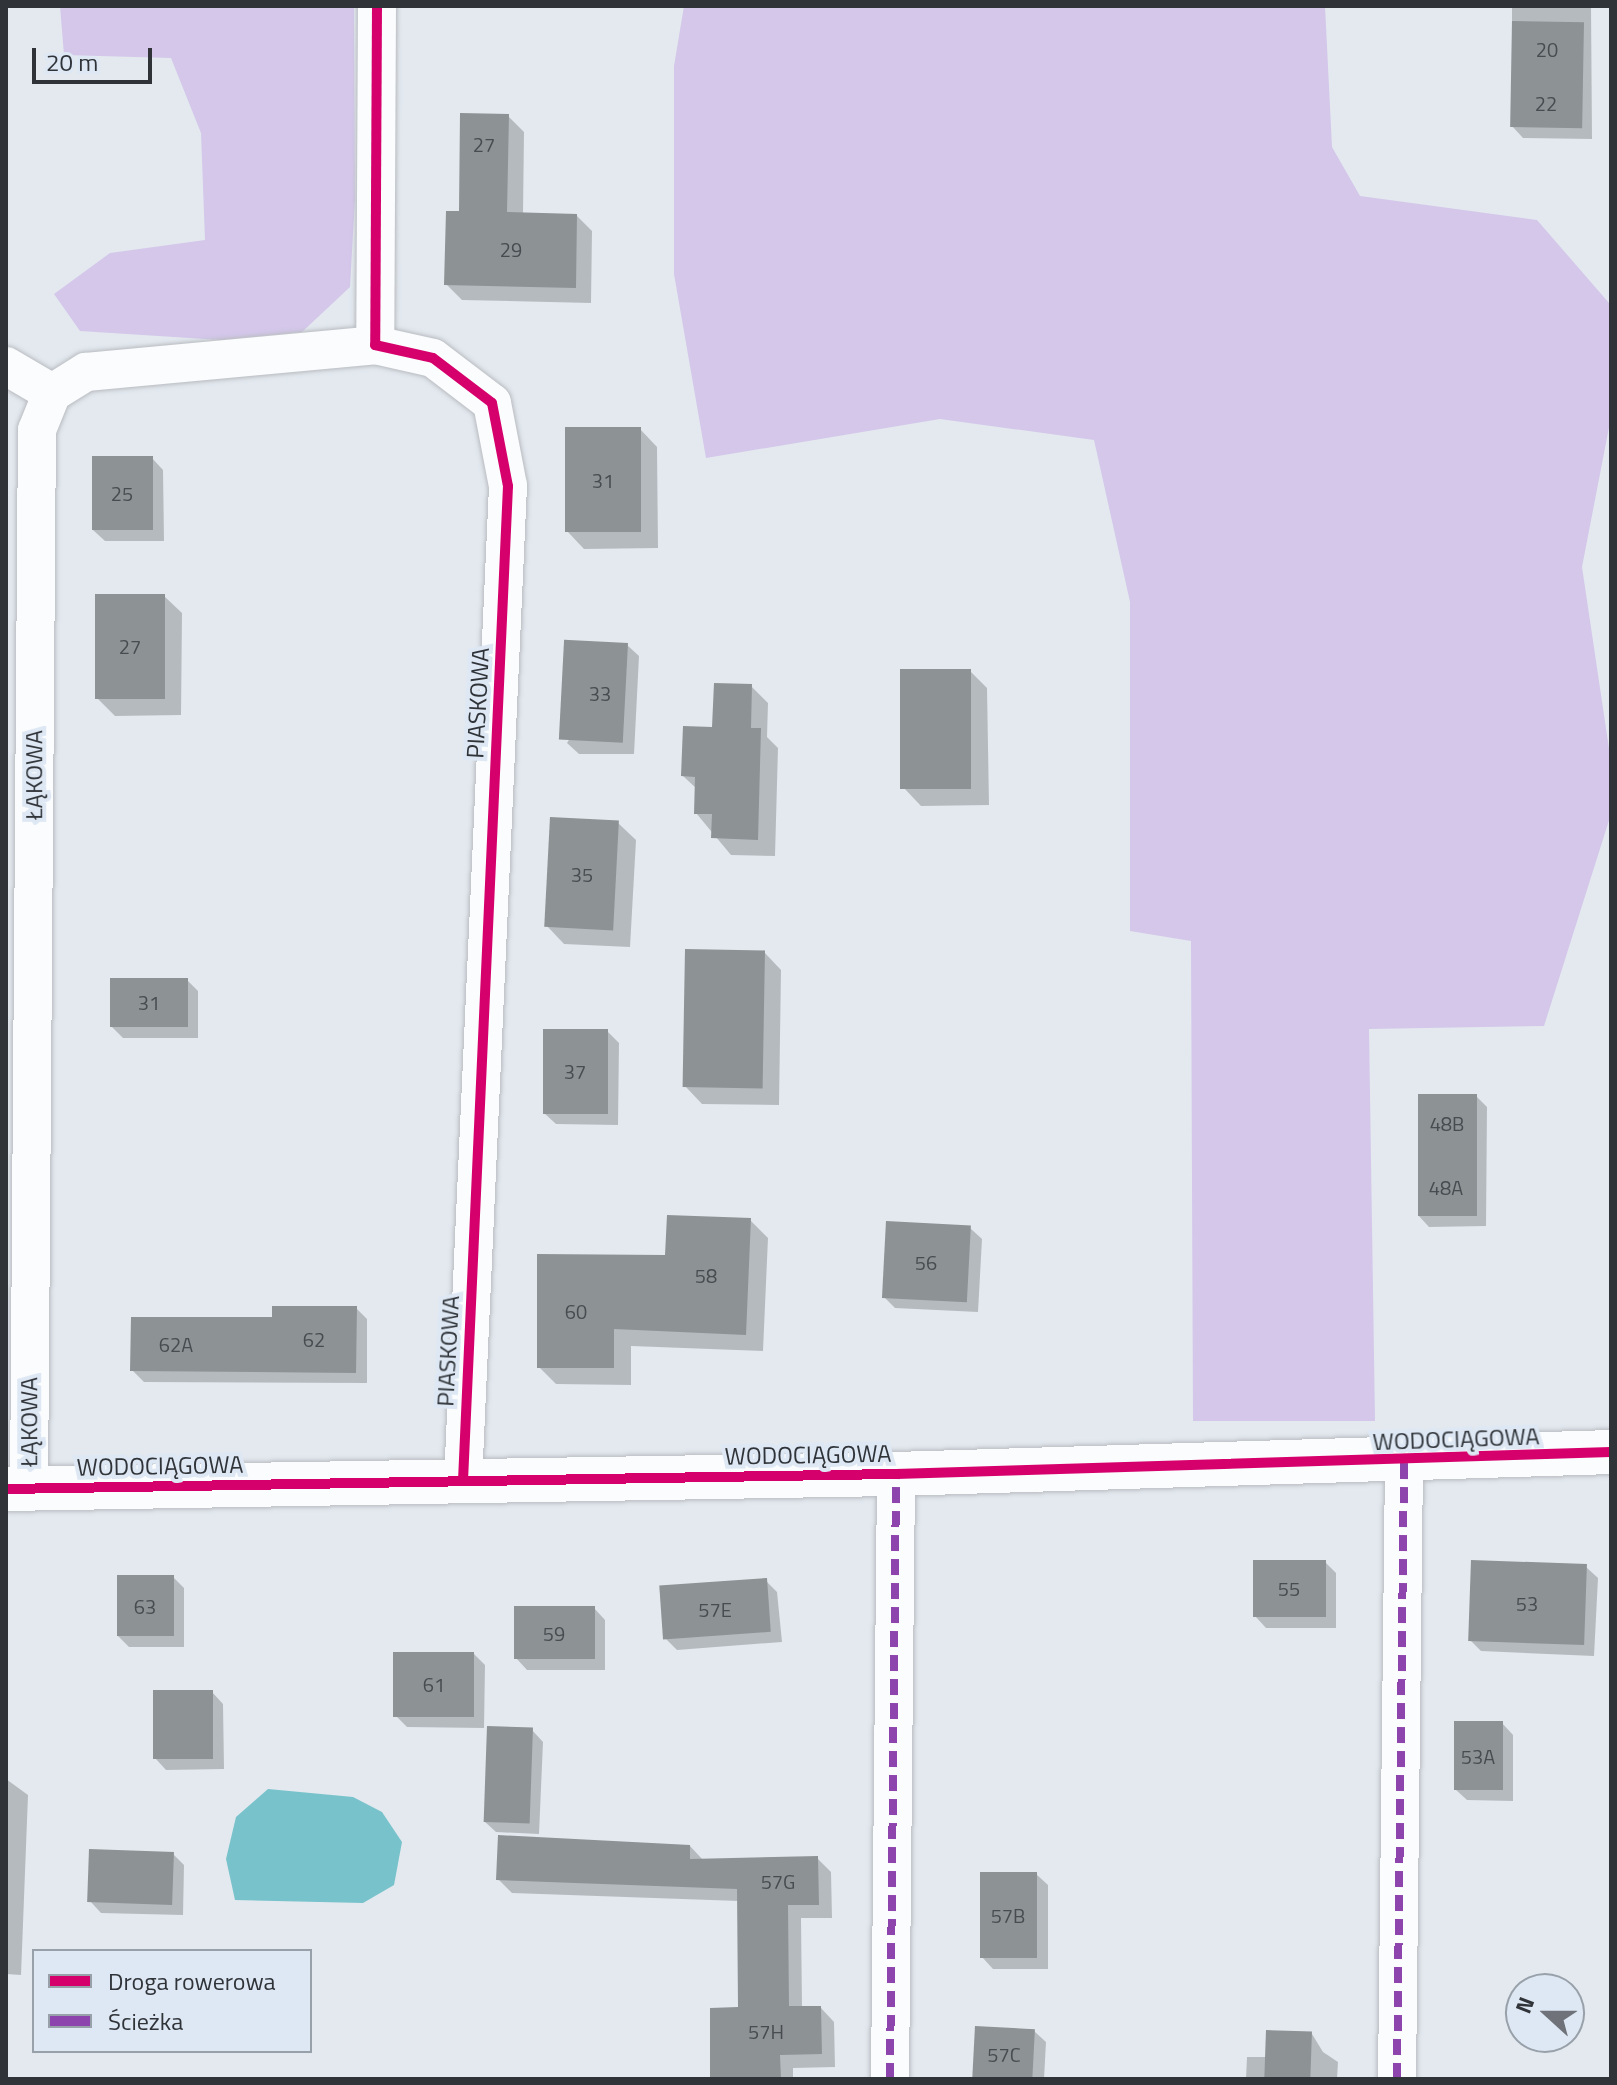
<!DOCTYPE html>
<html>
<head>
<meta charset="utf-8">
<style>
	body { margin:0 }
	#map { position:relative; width:1617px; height:2085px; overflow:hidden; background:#e3e9ef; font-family:"Titillium Web",sans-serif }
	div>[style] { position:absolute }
	.green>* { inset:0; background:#d4c7ea }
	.water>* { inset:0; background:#78c2cb }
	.shadow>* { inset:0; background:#0003 }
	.building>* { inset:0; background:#8d9295; transform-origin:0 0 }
	.roads { filter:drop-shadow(0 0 2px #b9bcc1) drop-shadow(0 0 2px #b9bcc1) }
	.minor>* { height:38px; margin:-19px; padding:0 19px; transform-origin:19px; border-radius:19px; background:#fbfcfd }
	.tertiary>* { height:44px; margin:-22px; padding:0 22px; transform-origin:22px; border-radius:22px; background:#fbfcfd }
	.quiet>* { height:8px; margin-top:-4px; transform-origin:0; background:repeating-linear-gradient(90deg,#8e44ad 0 16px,transparent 0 24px) }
	.cycleway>* { height:10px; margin:-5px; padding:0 5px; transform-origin:5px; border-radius:5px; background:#d6006c }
	span { translate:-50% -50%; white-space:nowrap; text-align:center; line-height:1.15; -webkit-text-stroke:8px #dee8f4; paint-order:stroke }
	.number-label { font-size:20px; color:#474c50 }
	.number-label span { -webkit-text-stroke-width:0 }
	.street-label { font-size:24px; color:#303439 }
	.frame { position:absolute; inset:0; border:8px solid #303439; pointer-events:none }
	.legend { position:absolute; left:32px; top:1949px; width:280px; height:104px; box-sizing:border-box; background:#dee8f4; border:2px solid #98a0a9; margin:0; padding:10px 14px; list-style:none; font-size:24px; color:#303439 }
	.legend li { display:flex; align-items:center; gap:16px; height:40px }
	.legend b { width:40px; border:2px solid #98a0a9 }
	.north { position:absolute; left:1505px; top:1973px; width:80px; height:80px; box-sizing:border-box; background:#dee8f4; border:2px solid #98a0a9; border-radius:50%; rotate:291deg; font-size:22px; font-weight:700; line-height:32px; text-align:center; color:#303439 }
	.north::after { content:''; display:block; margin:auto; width:28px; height:36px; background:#6f7379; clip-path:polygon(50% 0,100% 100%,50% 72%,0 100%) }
	.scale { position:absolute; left:32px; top:48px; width:120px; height:36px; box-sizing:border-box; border:4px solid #303439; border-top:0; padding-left:10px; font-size:24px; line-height:28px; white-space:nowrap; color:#303439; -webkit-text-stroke:6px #dee8f4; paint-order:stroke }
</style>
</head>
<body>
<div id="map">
	<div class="green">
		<i style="clip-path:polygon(60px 6px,354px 6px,355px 199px,350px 287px,302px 332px,221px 340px,80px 331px,54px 294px,110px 253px,205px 240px,201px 133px,171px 58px,64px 55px)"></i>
		<i style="clip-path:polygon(684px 6px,1325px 6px,1332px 147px,1360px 196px,1537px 220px,1609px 303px,1611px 417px,1582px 567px,1611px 762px,1611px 814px,1544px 1026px,1369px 1029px,1375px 1421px,1193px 1421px,1191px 941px,1130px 931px,1130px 602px,1094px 440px,940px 419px,706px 458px,674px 274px,674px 66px)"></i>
	</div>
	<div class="water">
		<i style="clip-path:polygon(268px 1789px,353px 1797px,382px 1812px,402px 1842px,394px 1885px,363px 1903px,235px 1900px,226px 1859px,236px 1817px)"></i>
	</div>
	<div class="shadow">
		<i style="clip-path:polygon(1512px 6px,1591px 6px,1592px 139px,1523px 138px,1512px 126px)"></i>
		<i style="clip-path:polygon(508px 116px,524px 132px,523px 214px,576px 215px,592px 231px,591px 303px,462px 300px,446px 284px,461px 213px)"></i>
		<i style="clip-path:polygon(640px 429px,657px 447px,658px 548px,584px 549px,567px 531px)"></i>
		<i style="clip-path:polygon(152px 458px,163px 470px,164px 541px,105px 541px,93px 530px)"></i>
		<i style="clip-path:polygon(164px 596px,182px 613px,181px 715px,115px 716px,97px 698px)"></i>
		<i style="clip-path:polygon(627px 645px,639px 656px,634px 754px,579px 754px,567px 743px)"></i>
		<i style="clip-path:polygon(970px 671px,987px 688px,989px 805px,921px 806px,904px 788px)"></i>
		<i style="clip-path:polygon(751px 686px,768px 703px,767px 737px,778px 748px,775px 856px,731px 855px,696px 813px,697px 789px,683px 776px)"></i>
		<i style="clip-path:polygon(618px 823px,636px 840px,630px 947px,564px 944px,547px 926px)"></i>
		<i style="clip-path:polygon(764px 952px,781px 970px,779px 1105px,702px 1104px,685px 1086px)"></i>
		<i style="clip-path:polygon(187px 980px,198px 991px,198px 1038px,123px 1038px,111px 1026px)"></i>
		<i style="clip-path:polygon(607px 1031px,619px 1043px,618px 1125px,556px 1124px,544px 1113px)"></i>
		<i style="clip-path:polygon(1476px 1096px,1487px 1107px,1486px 1226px,1429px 1227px,1418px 1215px)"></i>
		<i style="clip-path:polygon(750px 1220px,768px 1238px,763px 1351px,631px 1346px,631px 1385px,556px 1384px,539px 1367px,667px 1257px)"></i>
		<i style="clip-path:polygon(970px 1228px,982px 1239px,978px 1312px,895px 1308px,884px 1297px)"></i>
		<i style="clip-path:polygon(356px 1308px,367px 1319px,367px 1383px,144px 1382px,132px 1370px,274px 1319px)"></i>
		<i style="clip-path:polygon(1325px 1562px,1336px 1573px,1336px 1628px,1266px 1628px,1255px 1616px)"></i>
		<i style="clip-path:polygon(1586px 1567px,1598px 1578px,1594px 1656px,1481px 1651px,1470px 1640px)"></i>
		<i style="clip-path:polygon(173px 1577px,184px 1588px,184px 1647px,129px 1647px,118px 1636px)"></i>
		<i style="clip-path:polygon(766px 1581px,777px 1592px,782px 1642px,677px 1650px,666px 1639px)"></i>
		<i style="clip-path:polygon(594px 1608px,605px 1620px,605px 1670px,527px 1670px,516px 1658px)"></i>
		<i style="clip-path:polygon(474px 1654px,485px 1665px,484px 1728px,407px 1727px,396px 1716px)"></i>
		<i style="clip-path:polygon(212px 1692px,223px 1704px,224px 1769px,166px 1770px,155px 1758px)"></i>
		<i style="clip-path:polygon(1502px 1723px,1513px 1735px,1513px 1801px,1467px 1800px,1455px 1789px)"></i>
		<i style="clip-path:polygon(532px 1730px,543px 1742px,539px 1834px,496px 1832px,484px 1821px)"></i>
		<i style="clip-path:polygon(6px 1779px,28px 1795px,21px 1975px,6px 1974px)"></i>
		<i style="clip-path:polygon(690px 1846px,703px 1860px,817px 1858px,831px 1872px,832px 1918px,801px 1918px,802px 2008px,821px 2008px,834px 2022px,835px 2067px,793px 2068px,793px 2079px,712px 2079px,740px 2009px,739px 1901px,512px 1893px,498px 1879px)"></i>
		<i style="clip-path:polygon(173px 1854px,184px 1865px,183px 1915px,101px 1913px,90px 1901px)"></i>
		<i style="clip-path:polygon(1036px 1874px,1048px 1885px,1048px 1969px,993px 1969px,982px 1957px)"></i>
		<i style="clip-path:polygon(1034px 2031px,1046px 2042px,1044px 2079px,975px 2079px)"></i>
		<i style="clip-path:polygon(1312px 2034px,1323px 2052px,1338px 2062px,1337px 2079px,1246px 2079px,1247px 2057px,1267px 2057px)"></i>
	</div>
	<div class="building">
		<i style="left:1512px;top:21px;width:72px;height:106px;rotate:1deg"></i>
		<i style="clip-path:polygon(460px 113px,509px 114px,507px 212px,577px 214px,576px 288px,444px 285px,446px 211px,459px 211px)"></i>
		<i style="left:641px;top:427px;width:105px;height:76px;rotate:90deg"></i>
		<i style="left:153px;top:456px;width:74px;height:61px;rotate:90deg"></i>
		<i style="left:95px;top:594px;width:70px;height:105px"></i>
		<i style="left:628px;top:643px;width:100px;height:64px;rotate:93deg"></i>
		<i style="left:900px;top:669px;width:71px;height:120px"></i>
		<i style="clip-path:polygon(714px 683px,752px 684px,751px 728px,761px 728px,758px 840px,711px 838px,712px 814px,694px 814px,695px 777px,681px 776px,683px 726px,712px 727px)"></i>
		<i style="left:550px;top:817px;width:69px;height:110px;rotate:3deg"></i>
		<i style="left:685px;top:949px;width:80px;height:138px;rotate:1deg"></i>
		<i style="left:110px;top:978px;width:78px;height:49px"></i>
		<i style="left:543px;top:1029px;width:65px;height:85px"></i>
		<i style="left:1418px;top:1094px;width:59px;height:122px"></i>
		<i style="clip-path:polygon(667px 1215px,751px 1218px,746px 1335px,614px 1329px,614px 1368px,537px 1368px,537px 1254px,665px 1255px)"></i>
		<i style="left:886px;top:1221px;width:85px;height:77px;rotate:3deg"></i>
		<i style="clip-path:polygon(272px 1306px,357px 1306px,356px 1373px,130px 1371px,131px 1317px,272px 1317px)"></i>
		<i style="left:1253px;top:1560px;width:73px;height:57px"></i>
		<i style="left:1471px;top:1560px;width:116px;height:81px;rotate:2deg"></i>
		<i style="left:117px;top:1575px;width:57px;height:61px"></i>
		<i style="left:767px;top:1578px;width:54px;height:108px;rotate:86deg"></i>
		<i style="left:514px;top:1606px;width:81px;height:53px"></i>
		<i style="left:393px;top:1652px;width:81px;height:65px"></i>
		<i style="left:153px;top:1690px;width:60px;height:69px"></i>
		<i style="left:1454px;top:1721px;width:49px;height:69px"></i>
		<i style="left:487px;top:1726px;width:46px;height:96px;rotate:2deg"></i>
		<i style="clip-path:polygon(498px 1835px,690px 1845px,690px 1859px,818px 1856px,819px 1905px,788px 1905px,789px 2006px,821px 2006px,822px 2054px,780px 2055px,781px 2079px,710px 2079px,710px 2008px,738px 2007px,737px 1889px,496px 1880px)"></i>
		<i style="left:89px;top:1849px;width:85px;height:53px;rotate:2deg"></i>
		<i style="left:980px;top:1872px;width:57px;height:86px"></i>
		<i style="left:975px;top:2026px;width:60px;height:53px;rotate:3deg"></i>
		<i style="left:1266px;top:2030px;width:46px;height:49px;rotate:2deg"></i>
	</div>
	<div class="roads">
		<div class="minor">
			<i style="left:377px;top:6px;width:339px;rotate:90.3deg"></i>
			<i style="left:375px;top:345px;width:59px;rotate:12.6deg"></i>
			<i style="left:433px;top:358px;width:74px;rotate:37.3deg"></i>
			<i style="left:492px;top:403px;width:85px;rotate:79.1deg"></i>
			<i style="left:508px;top:486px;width:994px;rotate:92.59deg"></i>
			<i style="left:6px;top:366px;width:53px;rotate:30.4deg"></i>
			<i style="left:29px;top:1489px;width:1059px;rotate:-89.57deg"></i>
			<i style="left:37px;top:430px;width:40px;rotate:-68deg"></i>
			<i style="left:52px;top:393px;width:40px;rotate:-32deg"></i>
			<i style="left:86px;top:372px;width:290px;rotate:-5.3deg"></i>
			<i style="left:890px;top:2079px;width:605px;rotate:-89.43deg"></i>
			<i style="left:1397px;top:2079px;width:618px;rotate:-89.35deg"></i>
		</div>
		<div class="tertiary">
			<i style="left:6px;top:1489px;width:890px;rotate:-0.97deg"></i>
			<i style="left:896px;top:1474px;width:715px;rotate:-1.76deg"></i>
		</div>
	</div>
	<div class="quiet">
		<i style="left:890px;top:2079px;width:605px;rotate:-89.43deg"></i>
		<i style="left:1397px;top:2079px;width:618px;rotate:-89.35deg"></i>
	</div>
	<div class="cycleway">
		<i style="left:377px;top:6px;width:339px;rotate:90.3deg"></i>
		<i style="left:375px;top:345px;width:59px;rotate:12.6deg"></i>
		<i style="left:433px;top:358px;width:74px;rotate:37.3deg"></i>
		<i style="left:492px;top:403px;width:85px;rotate:79.1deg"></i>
		<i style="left:508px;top:486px;width:994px;rotate:92.59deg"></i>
		<i style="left:6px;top:1489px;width:890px;rotate:-0.97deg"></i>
		<i style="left:896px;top:1474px;width:715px;rotate:-1.76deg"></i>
	</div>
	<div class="number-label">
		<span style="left:1547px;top:49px">20</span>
		<span style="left:1546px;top:103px">22</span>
		<span style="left:484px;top:144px">27</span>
		<span style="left:511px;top:249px">29</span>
		<span style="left:603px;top:480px">31</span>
		<span style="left:122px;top:493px">25</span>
		<span style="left:130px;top:646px">27</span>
		<span style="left:600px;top:693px">33</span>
		<span style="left:582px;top:874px">35</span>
		<span style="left:149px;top:1002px">31</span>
		<span style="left:575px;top:1071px">37</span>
		<span style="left:1447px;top:1123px">48B</span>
		<span style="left:1446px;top:1187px">48A</span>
		<span style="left:926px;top:1262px">56</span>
		<span style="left:706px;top:1275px">58</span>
		<span style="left:576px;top:1311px">60</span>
		<span style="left:314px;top:1339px">62</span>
		<span style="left:176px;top:1344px">62A</span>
		<span style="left:1289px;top:1588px">55</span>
		<span style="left:1527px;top:1603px">53</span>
		<span style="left:145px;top:1606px">63</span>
		<span style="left:715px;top:1609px">57E</span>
		<span style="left:554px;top:1633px">59</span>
		<span style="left:434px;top:1684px">61</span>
		<span style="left:1478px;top:1756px">53A</span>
		<span style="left:778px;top:1881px">57G</span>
		<span style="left:1008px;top:1915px">57B</span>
		<span style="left:766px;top:2031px">57H</span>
		<span style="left:1004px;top:2054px">57C</span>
	</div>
	<div class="street-label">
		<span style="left:478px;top:703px;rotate:-87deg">PIASKOWA</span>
		<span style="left:34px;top:775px;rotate:-90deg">ŁĄKOWA</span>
		<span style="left:448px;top:1351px;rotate:-87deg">PIASKOWA</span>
		<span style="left:29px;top:1422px;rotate:-90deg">ŁĄKOWA</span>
		<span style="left:1456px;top:1439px;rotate:-2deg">WODOCIĄGOWA</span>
		<span style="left:808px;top:1455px;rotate:-1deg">WODOCIĄGOWA</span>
		<span style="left:160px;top:1466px;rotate:-1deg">WODOCIĄGOWA</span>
	</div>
	<div class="frame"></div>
	<ul class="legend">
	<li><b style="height:10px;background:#d6006c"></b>Droga rowerowa</li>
	<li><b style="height:10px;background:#8e44ad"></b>Ścieżka</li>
	</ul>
	<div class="north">N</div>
	<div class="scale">20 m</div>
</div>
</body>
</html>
